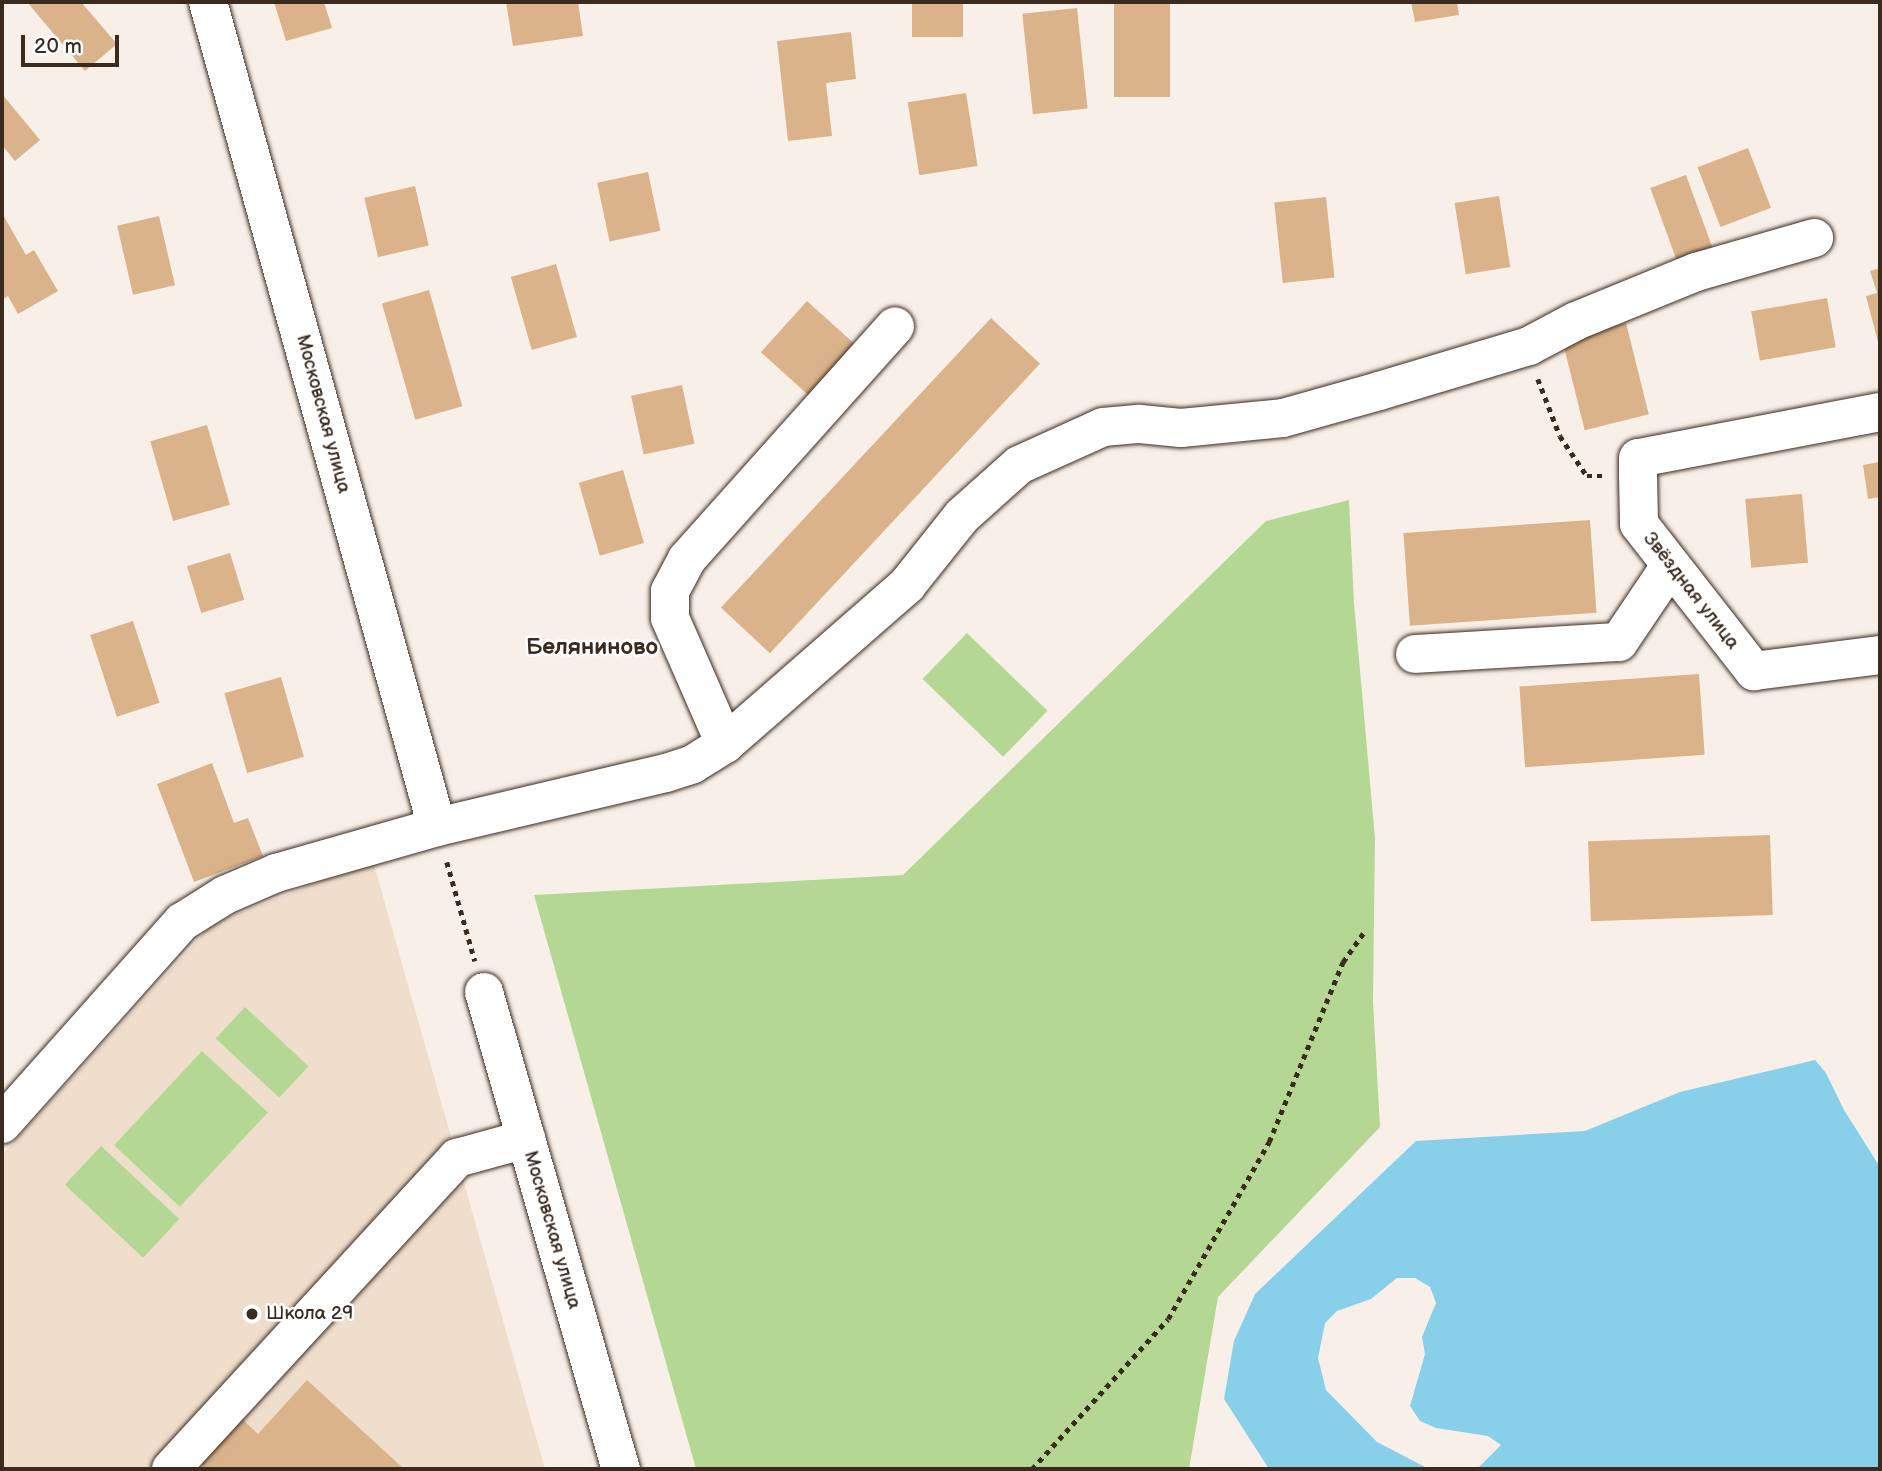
<!DOCTYPE html>
<html>
<head>
<meta charset="utf-8">
<style>
	body { margin:0 }
	#map { position:relative; width:1882px; height:1471px; overflow:hidden; background:#f8f0e8; font-family:"Balsamiq Sans",sans-serif }
	div>[style] { position:absolute }
	.built>* { inset:0; background:#efdecc }
	.green>* { inset:0; background:#b4d893; transform-origin:0 0 }
	.water>* { inset:0; background:#88d0e9 }
	.building>* { inset:0; background:#dab38b; transform-origin:0 0 }
	.path>* { height:4.5px; margin-top:-2.25px; transform-origin:0; background:repeating-linear-gradient(90deg,#3b2a1e 0 5px,transparent 0 10px) }
	.roads { filter:drop-shadow(0 0 2px #3b2a1e) drop-shadow(0 0 2px #3b2a1e) }
	.minor>* { height:38px; margin:-19px; padding:0 19px; transform-origin:19px; border-radius:19px; background:#fff }
	.dots>* { width:19px; height:19px; translate:-50% -50%; box-sizing:border-box; border:4px solid #fff; border-radius:50% }
	span { translate:-50% -50%; white-space:nowrap; text-align:center; line-height:1.15; -webkit-text-stroke:5px #fff; paint-order:stroke }
	.street-label { font-size:19px; color:#3b2a1e }
	.poi-label { font-size:19px; color:#3b2a1e }
	.left { translate:0 -50%; text-align:left }
	.quarter-label { font-size:23px; color:#3b2a1e; font-weight:700 }
	.frame { position:absolute; inset:0; border:4px solid #3b2a1e; pointer-events:none }
	.scale { position:absolute; left:21px; top:35px; width:98px; height:32px; box-sizing:border-box; border:4px solid #3b2a1e; border-top:0; padding-left:9px; font-size:21px; line-height:24px; white-space:nowrap; color:#3b2a1e; -webkit-text-stroke:5px #fff; paint-order:stroke }
</style>
</head>
<body>
<div id="map">
	<div class="built">
		<i style="clip-path:polygon(373px 861px,545px 1469px,2px 1469px,2px 1155px,213px 923px)"></i>
	</div>
	<div class="green">
		<i style="clip-path:polygon(1349px 500px,1354px 603px,1375px 838px,1373px 1002px,1380px 1127px,1218px 1297px,1189px 1469px,696px 1469px,534px 895px,903px 875px,1266px 521px)"></i>
		<i style="left:967px;top:633px;width:112px;height:64px;rotate:44deg"></i>
		<i style="left:245px;top:1007px;width:87px;height:43px;rotate:43deg"></i>
		<i style="left:202px;top:1051px;width:90px;height:129px;rotate:43deg"></i>
		<i style="left:101px;top:1146px;width:107px;height:53px;rotate:43deg"></i>
	</div>
	<div class="water">
		<i style="clip-path:polygon(1815px 1060px,1826px 1073px,1844px 1110px,1880px 1167px,1880px 1469px,1477px 1469px,1501px 1445px,1488px 1436px,1436px 1428px,1420px 1421px,1410px 1406px,1425px 1354px,1422px 1337px,1436px 1303px,1430px 1287px,1415px 1278px,1397px 1278px,1371px 1299px,1337px 1311px,1325px 1323px,1318px 1358px,1326px 1390px,1377px 1442px,1429px 1469px,1269px 1469px,1224px 1399px,1234px 1341px,1255px 1294px,1416px 1141px,1585px 1131px,1680px 1092px)"></i>
	</div>
	<div class="building">
		<i style="clip-path:polygon(27px 2px,81px 2px,117px 44px,85px 71px)"></i>
		<i style="clip-path:polygon(274px 2px,324px 2px,332px 28px,286px 41px)"></i>
		<i style="clip-path:polygon(506px 2px,578px 2px,583px 36px,513px 46px)"></i>
		<i style="left:912px;top:2px;width:51px;height:35px"></i>
		<i style="left:1114px;top:2px;width:56px;height:95px"></i>
		<i style="clip-path:polygon(1411px 2px,1457px 2px,1459px 15px,1415px 22px)"></i>
		<i style="left:1077px;top:8px;width:101px;height:55px;rotate:84deg"></i>
		<i style="clip-path:polygon(851px 32px,856px 79px,826px 83px,832px 136px,788px 141px,777px 41px)"></i>
		<i style="left:966px;top:93px;width:74px;height:59px;rotate:81deg"></i>
		<i style="clip-path:polygon(2px 94px,40px 140px,15px 161px,2px 145px)"></i>
		<i style="left:1748px;top:148px;width:64px;height:54px;rotate:69deg"></i>
		<i style="left:648px;top:172px;width:60px;height:52px;rotate:78deg"></i>
		<i style="left:1686px;top:175px;width:82px;height:38px;rotate:70deg"></i>
		<i style="left:415px;top:186px;width:61px;height:52px;rotate:77deg"></i>
		<i style="left:1499px;top:196px;width:72px;height:45px;rotate:81deg"></i>
		<i style="left:1326px;top:197px;width:81px;height:52px;rotate:84deg"></i>
		<i style="clip-path:polygon(2px 213px,26px 255px,34px 250px,58px 291px,18px 314px,8px 296px,2px 300px)"></i>
		<i style="left:159px;top:216px;width:71px;height:43px;rotate:77deg"></i>
		<i style="left:556px;top:264px;width:76px;height:47px;rotate:74deg"></i>
		<i style="clip-path:polygon(1880px 268px,1880px 346px,1879px 346px,1866px 296px,1877px 293px,1870px 271px)"></i>
		<i style="left:429px;top:290px;width:121px;height:49px;rotate:74deg"></i>
		<i style="left:1827px;top:298px;width:50px;height:77px;rotate:80deg"></i>
		<i style="left:807px;top:301px;width:69px;height:69px;rotate:42deg"></i>
		<i style="left:991px;top:318px;width:67px;height:396px;rotate:43deg"></i>
		<i style="left:1626px;top:323px;width:94px;height:66px;rotate:76deg"></i>
		<i style="left:682px;top:385px;width:60px;height:52px;rotate:78deg"></i>
		<i style="left:207px;top:425px;width:83px;height:59px;rotate:74deg"></i>
		<i style="clip-path:polygon(1880px 462px,1880px 497px,1868px 499px,1863px 465px)"></i>
		<i style="left:623px;top:470px;width:76px;height:46px;rotate:74deg"></i>
		<i style="left:1802px;top:494px;width:69px;height:57px;rotate:85deg"></i>
		<i style="left:1590px;top:520px;width:93px;height:187px;rotate:86deg"></i>
		<i style="left:230px;top:553px;width:49px;height:45px;rotate:73deg"></i>
		<i style="left:133px;top:621px;width:86px;height:45px;rotate:72deg"></i>
		<i style="left:1699px;top:674px;width:81px;height:180px;rotate:86deg"></i>
		<i style="left:281px;top:677px;width:83px;height:59px;rotate:74deg"></i>
		<i style="clip-path:polygon(212px 763px,234px 823px,248px 818px,263px 856px,194px 882px,157px 784px)"></i>
		<i style="left:1770px;top:835px;width:80px;height:182px;rotate:88deg"></i>
		<i style="clip-path:polygon(307px 1380px,404px 1469px,207px 1469px,198px 1461px,239px 1416px,258px 1434px)"></i>
	</div>
	<div class="path">
		<i style="left:1538px;top:379px;width:61px;rotate:68.9deg"></i>
		<i style="left:1560px;top:436px;width:48px;rotate:56deg"></i>
		<i style="left:1587px;top:476px;width:15px"></i>
		<i style="left:447px;top:862px;width:103px;rotate:74.2deg"></i>
		<i style="left:1032px;top:1469px;width:202px;rotate:-47.8deg"></i>
		<i style="left:1168px;top:1319px;width:204px;rotate:-60.3deg"></i>
		<i style="left:1269px;top:1142px;width:195px;rotate:-67.7deg"></i>
		<i style="left:1343px;top:962px;width:35px;rotate:-55deg"></i>
	</div>
	<div class="roads">
		<div class="minor">
			<i style="left:208px;top:2px;width:856px;rotate:74.49deg"></i>
			<i style="left:1880px;top:412px;width:246px;rotate:169.2deg"></i>
			<i style="left:1638px;top:458px;width:17px;rotate:90deg"></i>
			<i style="left:1638px;top:475px;width:49px;rotate:88.8deg"></i>
			<i style="left:1639px;top:524px;width:187px;rotate:52deg"></i>
			<i style="left:1754px;top:671px;width:127px;rotate:-7.2deg"></i>
			<i style="left:1415px;top:654px;width:204px;rotate:-3.4deg"></i>
			<i style="left:1619px;top:642px;width:92px;rotate:-56.1deg"></i>
			<i style="left:725px;top:744px;width:137px;rotate:-113.6deg"></i>
			<i style="left:670px;top:618px;width:27px;rotate:-90deg"></i>
			<i style="left:670px;top:591px;width:36px;rotate:-62deg"></i>
			<i style="left:687px;top:559px;width:312px;rotate:-48.2deg"></i>
			<i style="left:484px;top:992px;width:496px;rotate:74deg"></i>
			<i style="left:2px;top:1124px;width:271px;rotate:-48.3deg"></i>
			<i style="left:182px;top:922px;width:51px;rotate:-32.1deg"></i>
			<i style="left:225px;top:895px;width:56px;rotate:-23.3deg"></i>
			<i style="left:276px;top:873px;width:167px;rotate:-15.9deg"></i>
			<i style="left:437px;top:827px;width:235px;rotate:-13.3deg"></i>
			<i style="left:666px;top:773px;width:28px;rotate:-18deg"></i>
			<i style="left:693px;top:764px;width:38px;rotate:-32deg"></i>
			<i style="left:725px;top:744px;width:242px;rotate:-41.1deg"></i>
			<i style="left:907px;top:585px;width:88px;rotate:-51.4deg"></i>
			<i style="left:962px;top:516px;width:76px;rotate:-41.8deg"></i>
			<i style="left:1019px;top:465px;width:92px;rotate:-24.3deg"></i>
			<i style="left:1103px;top:427px;width:37px;rotate:-5deg"></i>
			<i style="left:1140px;top:424px;width:41px;rotate:5.6deg"></i>
			<i style="left:1181px;top:428px;width:102px;rotate:-5.6deg"></i>
			<i style="left:1283px;top:418px;width:100px;rotate:-15.7deg"></i>
			<i style="left:1379px;top:391px;width:157px;rotate:-16.7deg"></i>
			<i style="left:1529px;top:346px;width:53px;rotate:-28deg"></i>
			<i style="left:1576px;top:321px;width:130px;rotate:-22.2deg"></i>
			<i style="left:1696px;top:272px;width:123px;rotate:-16.1deg"></i>
			<i style="left:171px;top:1469px;width:423px;rotate:-47.4deg"></i>
			<i style="left:457px;top:1158px;width:72px;rotate:-15.4deg"></i>
		</div>
	</div>
	<div class="dots">
		<i style="left:252px;top:1314px;background:#3b2a1e"></i>
	</div>
	<div class="street-label">
		<span style="left:323px;top:414px;rotate:75deg">Московская улица</span>
		<span style="left:1691px;top:591px;rotate:52deg">Звёздная улица</span>
		<span style="left:552px;top:1230px;rotate:74deg">Московская улица</span>
	</div>
	<div class="poi-label">
		<span class="left" style="left:266px;top:1314px">Школа 29</span>
	</div>
	<div class="quarter-label">
		<span style="left:592px;top:647px">Беляниново</span>
	</div>
	<div class="frame"></div>
	<div class="scale">20 m</div>
</div>
</body>
</html>
